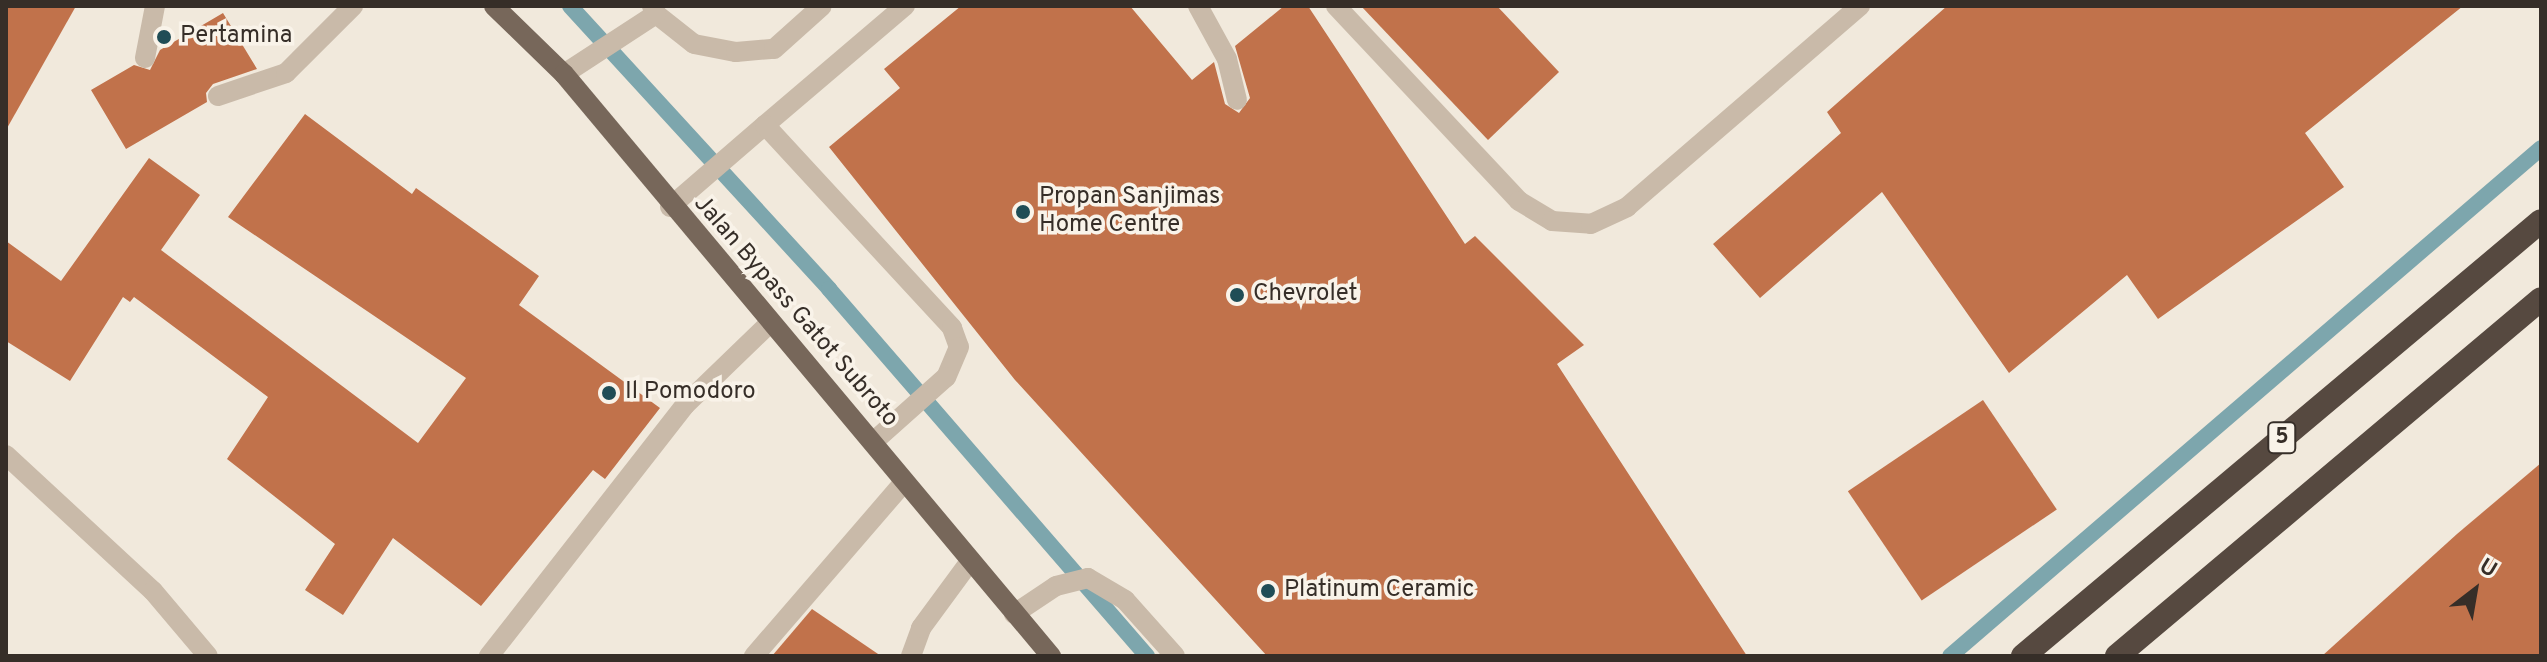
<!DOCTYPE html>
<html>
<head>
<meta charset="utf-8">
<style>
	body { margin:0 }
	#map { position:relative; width:2547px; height:662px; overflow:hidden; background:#f1e9dc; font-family:Overpass,sans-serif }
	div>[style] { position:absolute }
	.stream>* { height:16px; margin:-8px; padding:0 8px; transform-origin:8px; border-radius:8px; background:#7da6ad }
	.building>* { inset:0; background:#c1724b; transform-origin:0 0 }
	.lane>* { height:20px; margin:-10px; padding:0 10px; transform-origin:10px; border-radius:10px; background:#c9baa9 }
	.street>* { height:20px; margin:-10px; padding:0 10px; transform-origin:10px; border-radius:10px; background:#c9baa9 }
	.primary>* { height:20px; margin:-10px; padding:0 10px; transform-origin:10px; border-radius:10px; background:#77675a }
	.highway>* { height:24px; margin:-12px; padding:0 12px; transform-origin:12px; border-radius:12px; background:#564940 }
	.dots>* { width:22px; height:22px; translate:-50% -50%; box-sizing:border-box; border:4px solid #f9f3e9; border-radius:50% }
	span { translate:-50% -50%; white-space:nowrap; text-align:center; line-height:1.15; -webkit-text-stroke:7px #f9f3e9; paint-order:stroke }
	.shield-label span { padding:2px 6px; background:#f9f3e9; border:2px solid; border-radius:6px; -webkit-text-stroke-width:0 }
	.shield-label { font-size:22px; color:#362e28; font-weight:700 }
	.poi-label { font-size:24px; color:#362e28 }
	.left { translate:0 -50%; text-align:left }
	.street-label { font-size:24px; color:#362e28 }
	.frame { position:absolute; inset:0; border:8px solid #362e28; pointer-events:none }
	.north { position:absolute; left:2435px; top:550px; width:80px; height:80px; -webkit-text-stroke:6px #f9f3e9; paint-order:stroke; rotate:31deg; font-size:22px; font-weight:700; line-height:32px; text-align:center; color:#362e28 }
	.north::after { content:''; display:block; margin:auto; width:28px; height:36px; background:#362e28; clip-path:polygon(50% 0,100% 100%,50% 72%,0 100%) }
</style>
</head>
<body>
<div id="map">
	<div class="stream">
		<i style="left:570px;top:6px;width:384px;rotate:47.5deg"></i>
		<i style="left:829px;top:289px;width:486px;rotate:49.1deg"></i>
		<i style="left:1950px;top:656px;width:779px;rotate:-40.68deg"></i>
	</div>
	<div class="building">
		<i style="clip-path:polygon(6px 6px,76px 6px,6px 130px)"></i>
		<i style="clip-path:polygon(961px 6px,1130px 6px,1192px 80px,1214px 62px,1225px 104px,1239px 113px,1250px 98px,1235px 46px,1284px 6px,1308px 6px,1465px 244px,1475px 236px,1584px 345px,1557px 364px,1747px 656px,1267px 656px,1015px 380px,829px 147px,900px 88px,884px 69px)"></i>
		<i style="clip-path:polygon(1361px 6px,1497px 6px,1559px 72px,1488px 140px)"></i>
		<i style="clip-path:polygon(1947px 6px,2463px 6px,2305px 133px,2344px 187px,2158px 319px,2127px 275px,2009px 373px,1882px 192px,1760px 298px,1713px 244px,1841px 133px,1827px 112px)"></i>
		<i style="clip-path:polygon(223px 13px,257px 69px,213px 84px,206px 93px,207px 102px,126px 149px,91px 90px,134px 65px,150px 70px,160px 50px)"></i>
		<i style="clip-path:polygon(305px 114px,412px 194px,416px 188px,539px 276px,519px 305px,660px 408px,605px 479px,593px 470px,481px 606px,393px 538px,343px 615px,305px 590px,335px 544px,227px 459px,268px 397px,134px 297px,130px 302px,123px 297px,70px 381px,6px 341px,6px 241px,61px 281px,149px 158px,200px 195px,161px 250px,418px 443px,466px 378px,228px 217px)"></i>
		<i style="left:1983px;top:400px;width:132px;height:163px;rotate:56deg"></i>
		<i style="clip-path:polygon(2541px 463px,2541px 656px,2322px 656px,2457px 534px)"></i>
		<i style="clip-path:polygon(812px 609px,881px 656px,772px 656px)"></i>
	</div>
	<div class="lane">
		<i style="left:1198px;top:6px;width:60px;rotate:61.3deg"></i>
		<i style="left:1227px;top:59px;width:42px;rotate:76.3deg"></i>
		<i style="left:656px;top:14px;width:48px;rotate:38.3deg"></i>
		<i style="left:694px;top:44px;width:43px;rotate:10.8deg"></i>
		<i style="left:736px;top:52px;width:38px;rotate:-5deg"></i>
		<i style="left:774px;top:49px;width:64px;rotate:-41.9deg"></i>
		<i style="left:145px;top:58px;width:53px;rotate:-79.1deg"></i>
		<i style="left:564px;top:74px;width:110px;rotate:-33.1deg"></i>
		<i style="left:656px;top:14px;width:9px;rotate:-117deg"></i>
		<i style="left:218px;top:96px;width:72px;rotate:-18.7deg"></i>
		<i style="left:286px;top:73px;width:95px;rotate:-45deg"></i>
		<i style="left:765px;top:125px;width:184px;rotate:-40.4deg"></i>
		<i style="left:670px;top:207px;width:125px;rotate:-40.8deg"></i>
		<i style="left:765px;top:125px;width:276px;rotate:47.3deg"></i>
		<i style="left:952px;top:328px;width:20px;rotate:70deg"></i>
		<i style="left:959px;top:347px;width:33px;rotate:113deg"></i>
		<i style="left:946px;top:377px;width:98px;rotate:138.3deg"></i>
		<i style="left:1014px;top:614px;width:50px;rotate:-33.7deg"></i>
		<i style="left:1056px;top:586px;width:33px;rotate:-14deg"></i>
		<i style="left:1088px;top:578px;width:43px;rotate:30.7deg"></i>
		<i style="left:1125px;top:600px;width:75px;rotate:48.2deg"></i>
		<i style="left:489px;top:656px;width:318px;rotate:-52deg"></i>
		<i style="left:685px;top:405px;width:118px;rotate:-44deg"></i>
		<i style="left:754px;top:656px;width:230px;rotate:-49.2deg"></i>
		<i style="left:911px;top:656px;width:30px;rotate:-70deg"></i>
		<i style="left:921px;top:628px;width:84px;rotate:-53.7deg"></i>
	</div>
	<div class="street">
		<i style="left:1336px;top:6px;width:267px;rotate:46.8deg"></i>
		<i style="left:1519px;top:201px;width:39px;rotate:31deg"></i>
		<i style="left:1552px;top:221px;width:39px;rotate:4deg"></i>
		<i style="left:1591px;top:224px;width:40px;rotate:-25deg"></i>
		<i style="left:1627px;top:207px;width:308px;rotate:-40.8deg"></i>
		<i style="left:6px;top:455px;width:200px;rotate:42.8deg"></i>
		<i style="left:153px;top:591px;width:85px;rotate:49.8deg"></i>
	</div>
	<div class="primary">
		<i style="left:494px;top:6px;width:98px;rotate:44.2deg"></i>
		<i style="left:564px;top:74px;width:759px;rotate:50.08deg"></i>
	</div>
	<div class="highway">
		<i style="left:2023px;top:656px;width:676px;rotate:-40.02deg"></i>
		<i style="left:2117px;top:656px;width:554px;rotate:-40.1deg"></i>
	</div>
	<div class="dots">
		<i style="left:164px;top:37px;background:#204d56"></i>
		<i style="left:1023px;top:212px;background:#204d56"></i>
		<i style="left:1237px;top:295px;background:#204d56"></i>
		<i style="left:609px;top:393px;background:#204d56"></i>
		<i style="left:1268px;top:591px;background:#204d56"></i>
	</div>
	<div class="shield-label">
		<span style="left:2282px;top:438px">5</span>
	</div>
	<div class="poi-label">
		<span class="left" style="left:180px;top:37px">Pertamina</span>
		<span class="left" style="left:1039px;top:212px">Propan Sanjimas<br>Home Centre</span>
		<span class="left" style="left:1253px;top:295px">Chevrolet</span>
		<span class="left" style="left:625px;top:393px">Il Pomodoro</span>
		<span class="left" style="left:1284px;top:591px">Platinum Ceramic</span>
	</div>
	<div class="street-label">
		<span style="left:795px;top:312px;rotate:49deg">Jalan Bypass Gatot Subroto</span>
	</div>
	<div class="frame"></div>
	<div class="north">U</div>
</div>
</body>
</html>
